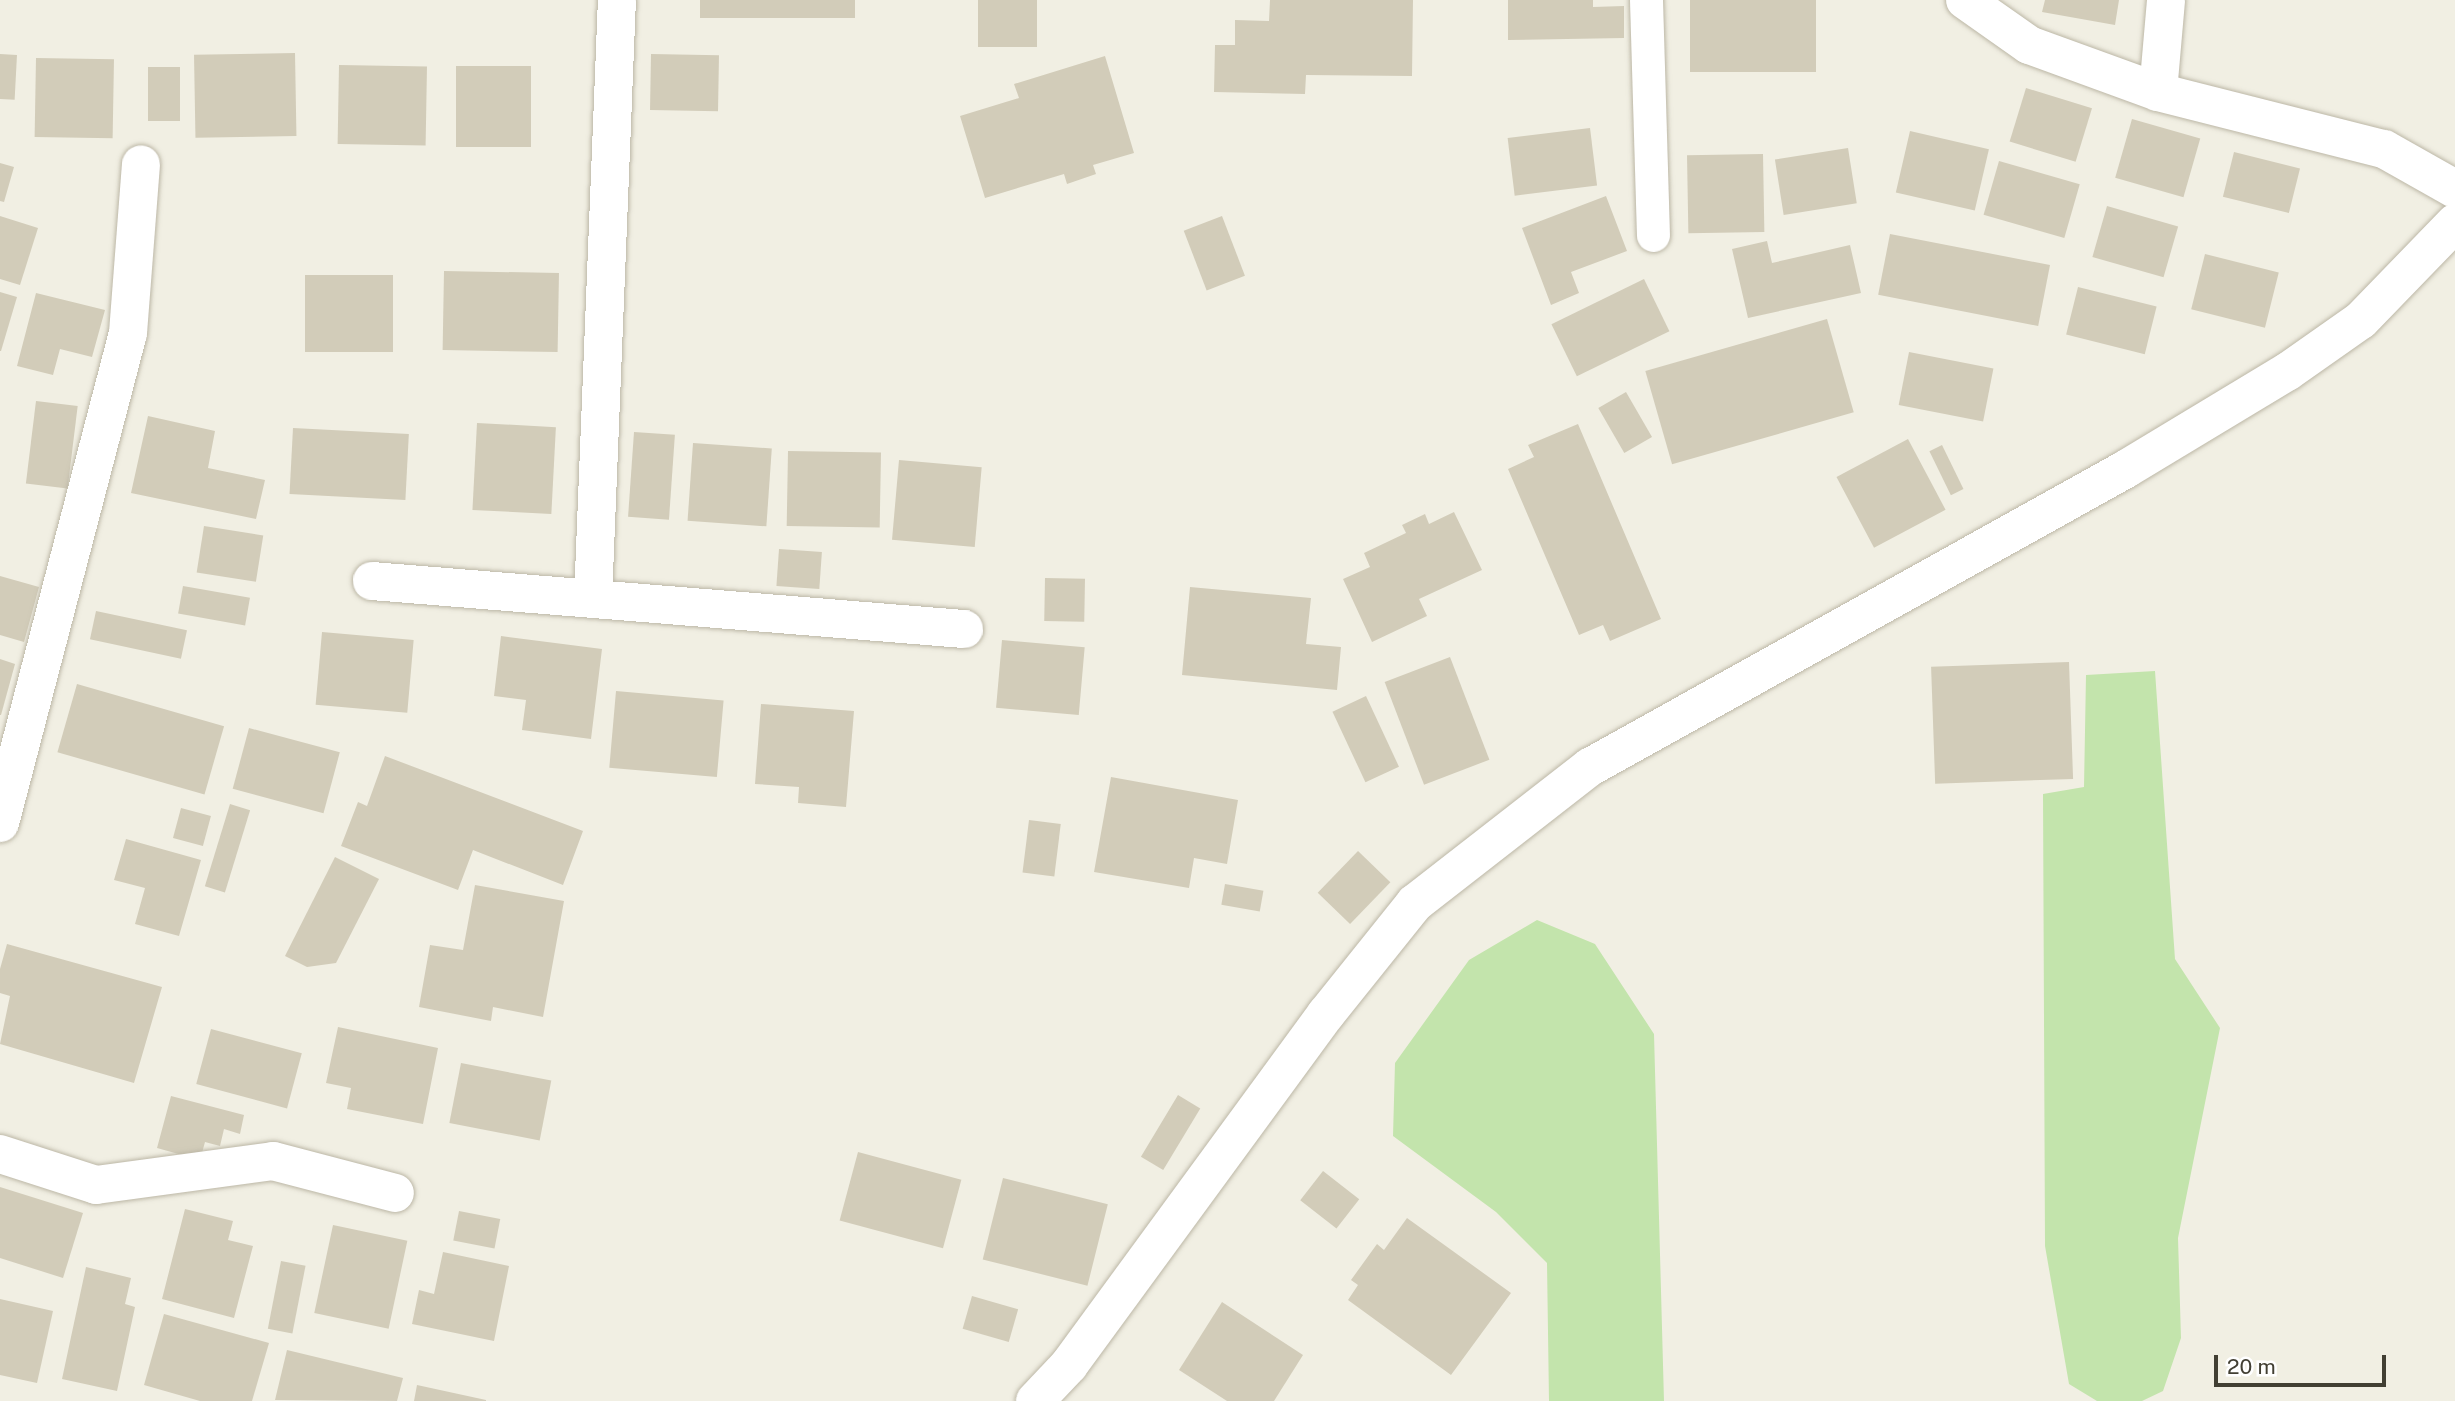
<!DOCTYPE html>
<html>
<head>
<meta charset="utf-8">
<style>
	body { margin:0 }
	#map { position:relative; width:2455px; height:1401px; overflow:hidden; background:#f1efe3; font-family:"Public Sans",sans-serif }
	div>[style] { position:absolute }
	.green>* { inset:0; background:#c3e4ac }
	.building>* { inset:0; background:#d2ccb9; transform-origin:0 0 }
	.roads { filter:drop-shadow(0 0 2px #bcb7a6) drop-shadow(0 0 2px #bcb7a6) }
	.service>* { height:33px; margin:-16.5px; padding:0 16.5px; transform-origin:16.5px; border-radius:16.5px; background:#fff }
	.minor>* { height:38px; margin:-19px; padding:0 19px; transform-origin:19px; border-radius:19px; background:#fff }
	span { translate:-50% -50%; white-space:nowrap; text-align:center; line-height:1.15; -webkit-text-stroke:6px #fff; paint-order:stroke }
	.scale { position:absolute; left:2214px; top:1355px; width:172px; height:32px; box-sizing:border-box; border:4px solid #423f33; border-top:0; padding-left:9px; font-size:21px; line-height:24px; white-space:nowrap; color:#423f33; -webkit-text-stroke:5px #fff; paint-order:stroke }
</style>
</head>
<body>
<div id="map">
	<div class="green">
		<i style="clip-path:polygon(2155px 671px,2175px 959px,2220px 1028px,2178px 1238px,2181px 1338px,2163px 1391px,2142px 1401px,2097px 1401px,2069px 1384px,2045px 1246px,2043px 794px,2084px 787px,2086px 675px)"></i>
		<i style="clip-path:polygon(1537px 920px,1595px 944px,1654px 1034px,1664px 1401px,1549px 1401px,1547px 1263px,1496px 1212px,1393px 1136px,1395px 1063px,1469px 960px)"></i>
	</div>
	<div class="building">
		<i style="left:700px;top:0;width:155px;height:18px"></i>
		<i style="left:978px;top:0;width:59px;height:47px"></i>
		<i style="clip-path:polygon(1270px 0,1413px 0,1412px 76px,1306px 75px,1305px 94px,1214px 92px,1215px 45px,1235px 45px,1235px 20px,1269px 21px)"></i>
		<i style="clip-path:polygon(1508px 0,1593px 0,1593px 7px,1624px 6px,1624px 38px,1508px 40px)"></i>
		<i style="left:1690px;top:0;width:126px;height:72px"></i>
		<i style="clip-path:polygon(2045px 0,2119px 0,2115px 25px,2042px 12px)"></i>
		<i style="left:295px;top:53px;width:83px;height:101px;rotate:89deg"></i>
		<i style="left:0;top:54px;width:17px;height:45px;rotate:3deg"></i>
		<i style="left:651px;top:54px;width:68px;height:56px;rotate:1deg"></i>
		<i style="clip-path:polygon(1105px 56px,1134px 153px,1093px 165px,1096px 174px,1067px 184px,1064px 174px,985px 198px,960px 116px,1019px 98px,1014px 84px)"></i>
		<i style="left:36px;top:58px;width:78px;height:79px;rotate:1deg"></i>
		<i style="left:339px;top:65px;width:88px;height:79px;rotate:1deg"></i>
		<i style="left:456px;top:66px;width:75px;height:81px"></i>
		<i style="left:148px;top:67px;width:32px;height:54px"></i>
		<i style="left:2026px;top:88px;width:69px;height:56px;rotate:17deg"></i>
		<i style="left:2132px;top:119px;width:71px;height:61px;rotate:16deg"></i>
		<i style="left:1590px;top:128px;width:58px;height:83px;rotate:83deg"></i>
		<i style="left:1910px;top:131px;width:81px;height:63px;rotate:13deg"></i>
		<i style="left:1848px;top:148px;width:56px;height:74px;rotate:81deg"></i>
		<i style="left:2234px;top:152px;width:68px;height:46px;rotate:14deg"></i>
		<i style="left:1763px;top:154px;width:78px;height:76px;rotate:89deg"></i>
		<i style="left:1999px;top:161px;width:84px;height:56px;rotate:16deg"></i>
		<i style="clip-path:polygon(0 163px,14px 167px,4px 202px,0 201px)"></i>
		<i style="clip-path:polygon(1606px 196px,1627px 251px,1571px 272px,1579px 293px,1551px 305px,1522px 228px)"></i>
		<i style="left:2107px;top:206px;width:74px;height:53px;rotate:16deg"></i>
		<i style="clip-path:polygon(0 216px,38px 228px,20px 285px,0 279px)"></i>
		<i style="left:1222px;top:216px;width:64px;height:41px;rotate:69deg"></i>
		<i style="left:1890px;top:234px;width:163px;height:62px;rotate:11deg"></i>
		<i style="clip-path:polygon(1767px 241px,1772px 263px,1850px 245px,1861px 293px,1748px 318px,1732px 249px)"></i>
		<i style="left:2205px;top:254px;width:76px;height:57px;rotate:14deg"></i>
		<i style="left:444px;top:271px;width:115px;height:79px;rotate:1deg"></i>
		<i style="left:305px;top:275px;width:88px;height:77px"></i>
		<i style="left:1644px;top:279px;width:58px;height:103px;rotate:64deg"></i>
		<i style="left:2078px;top:287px;width:81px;height:49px;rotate:14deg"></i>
		<i style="clip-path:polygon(0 292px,17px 297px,1px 351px,0 351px)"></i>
		<i style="clip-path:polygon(36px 293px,105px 310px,92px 357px,60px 349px,53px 375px,17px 366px)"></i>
		<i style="left:1827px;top:319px;width:97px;height:189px;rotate:74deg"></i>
		<i style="left:1909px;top:352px;width:86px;height:54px;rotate:11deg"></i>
		<i style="left:1626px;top:392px;width:52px;height:32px;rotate:60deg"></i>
		<i style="left:36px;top:401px;width:42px;height:83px;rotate:7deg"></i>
		<i style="clip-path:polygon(148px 416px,215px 431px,208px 468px,265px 480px,256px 519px,131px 493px)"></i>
		<i style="left:477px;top:423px;width:79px;height:87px;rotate:3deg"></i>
		<i style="clip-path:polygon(1578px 424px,1661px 619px,1610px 641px,1603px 625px,1579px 635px,1508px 469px,1534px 457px,1528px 445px)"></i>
		<i style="left:293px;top:428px;width:116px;height:66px;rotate:3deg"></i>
		<i style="left:634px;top:432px;width:41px;height:85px;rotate:4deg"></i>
		<i style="left:1908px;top:439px;width:80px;height:81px;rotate:62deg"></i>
		<i style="left:693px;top:443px;width:79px;height:78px;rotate:4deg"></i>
		<i style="left:1942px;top:445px;width:49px;height:14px;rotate:64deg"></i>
		<i style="left:788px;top:451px;width:93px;height:75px;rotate:1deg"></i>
		<i style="left:899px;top:460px;width:83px;height:80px;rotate:5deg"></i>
		<i style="clip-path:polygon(1454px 512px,1482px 570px,1419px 599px,1427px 616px,1372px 642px,1343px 579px,1370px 567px,1364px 553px,1406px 533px,1402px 525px,1425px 514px,1429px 524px)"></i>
		<i style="left:204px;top:526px;width:60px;height:47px;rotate:9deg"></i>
		<i style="left:779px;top:549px;width:43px;height:37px;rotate:4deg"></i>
		<i style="clip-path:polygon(0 576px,39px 587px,24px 642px,0 635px)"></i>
		<i style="left:1045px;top:578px;width:40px;height:43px;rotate:1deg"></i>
		<i style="left:183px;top:586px;width:68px;height:28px;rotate:10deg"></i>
		<i style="clip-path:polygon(1190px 587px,1311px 598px,1306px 644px,1341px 647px,1337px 690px,1182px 675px)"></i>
		<i style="left:96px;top:611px;width:93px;height:29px;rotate:12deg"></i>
		<i style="left:322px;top:632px;width:92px;height:73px;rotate:5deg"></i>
		<i style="clip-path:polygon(501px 636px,602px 649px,591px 739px,522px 730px,526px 700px,494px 696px)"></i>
		<i style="left:1002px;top:640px;width:83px;height:68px;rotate:5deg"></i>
		<i style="left:1450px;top:657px;width:110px;height:70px;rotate:69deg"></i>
		<i style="clip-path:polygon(0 659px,15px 664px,1px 715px,0 715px)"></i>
		<i style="left:2069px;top:662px;width:117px;height:138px;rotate:88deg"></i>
		<i style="left:77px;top:684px;width:153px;height:71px;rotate:16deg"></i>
		<i style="left:616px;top:691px;width:108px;height:77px;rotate:5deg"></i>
		<i style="left:1366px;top:696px;width:78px;height:37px;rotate:65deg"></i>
		<i style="clip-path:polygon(761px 704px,854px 711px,846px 807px,798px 803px,799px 787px,755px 784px)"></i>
		<i style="left:249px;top:728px;width:94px;height:63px;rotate:15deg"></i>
		<i style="clip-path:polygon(385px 756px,583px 831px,563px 885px,473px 850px,458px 890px,341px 846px,358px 802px,367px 806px)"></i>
		<i style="clip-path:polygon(1111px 777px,1238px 800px,1227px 864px,1194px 858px,1189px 888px,1094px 872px)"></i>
		<i style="left:230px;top:804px;width:21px;height:86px;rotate:17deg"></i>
		<i style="left:181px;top:808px;width:31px;height:31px;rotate:15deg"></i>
		<i style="left:1029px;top:820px;width:32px;height:53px;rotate:7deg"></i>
		<i style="clip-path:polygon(126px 839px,201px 860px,179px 936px,135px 924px,145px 888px,114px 880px)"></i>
		<i style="left:1358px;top:851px;width:45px;height:58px;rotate:44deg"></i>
		<i style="clip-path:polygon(335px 857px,379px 879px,336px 963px,307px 967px,285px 956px)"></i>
		<i style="left:1225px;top:884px;width:39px;height:21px;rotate:10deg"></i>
		<i style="clip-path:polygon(475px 885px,564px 901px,543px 1017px,493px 1007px,491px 1021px,419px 1007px,430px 945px,463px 950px)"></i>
		<i style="clip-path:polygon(7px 944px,162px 987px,134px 1083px,0 1044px,10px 996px,0 993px,0 969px)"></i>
		<i style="clip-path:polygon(338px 1027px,438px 1048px,423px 1124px,347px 1109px,351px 1088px,326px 1083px)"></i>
		<i style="left:211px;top:1029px;width:94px;height:57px;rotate:15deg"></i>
		<i style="left:461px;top:1063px;width:92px;height:61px;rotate:11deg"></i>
		<i style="left:1178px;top:1095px;width:26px;height:72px;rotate:31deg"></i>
		<i style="clip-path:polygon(171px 1096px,244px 1115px,240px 1134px,224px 1129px,220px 1146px,205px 1142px,200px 1160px,157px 1148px)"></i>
		<i style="left:858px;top:1152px;width:107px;height:71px;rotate:15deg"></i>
		<i style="left:1323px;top:1171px;width:46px;height:37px;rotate:38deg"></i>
		<i style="left:1003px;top:1178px;width:108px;height:84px;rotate:14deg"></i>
		<i style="clip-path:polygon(0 1187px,83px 1213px,63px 1278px,0 1258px)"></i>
		<i style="clip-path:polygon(185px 1209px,233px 1221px,228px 1240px,253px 1246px,234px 1318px,162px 1299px)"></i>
		<i style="left:459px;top:1211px;width:42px;height:30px;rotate:11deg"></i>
		<i style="clip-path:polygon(1407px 1218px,1511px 1293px,1451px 1375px,1348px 1300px,1358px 1285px,1351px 1280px,1377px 1244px,1384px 1250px)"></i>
		<i style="left:333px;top:1225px;width:76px;height:90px;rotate:12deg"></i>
		<i style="clip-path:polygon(443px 1252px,509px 1266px,494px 1341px,412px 1324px,419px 1290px,434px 1294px)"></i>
		<i style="left:281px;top:1261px;width:25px;height:69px;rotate:11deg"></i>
		<i style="clip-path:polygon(86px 1267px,131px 1278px,125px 1304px,135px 1307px,117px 1391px,62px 1379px)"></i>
		<i style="left:972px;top:1296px;width:48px;height:34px;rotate:16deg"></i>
		<i style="clip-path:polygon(0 1299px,53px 1311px,37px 1383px,0 1375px)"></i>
		<i style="clip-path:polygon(1222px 1302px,1303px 1355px,1274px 1401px,1227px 1401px,1179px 1370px)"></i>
		<i style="clip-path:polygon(164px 1314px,269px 1343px,252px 1401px,200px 1401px,144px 1385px)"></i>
		<i style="clip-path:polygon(287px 1350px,403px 1378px,397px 1401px,275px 1400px)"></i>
		<i style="clip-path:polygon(417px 1385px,486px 1400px,486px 1401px,414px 1401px)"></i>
	</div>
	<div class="roads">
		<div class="service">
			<i style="left:1646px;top:0;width:235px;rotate:88.3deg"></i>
		</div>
		<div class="minor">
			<i style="left:1965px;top:0;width:78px;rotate:35.1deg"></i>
			<i style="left:2029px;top:45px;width:137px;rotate:20deg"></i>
			<i style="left:2158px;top:92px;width:233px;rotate:14.2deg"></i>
			<i style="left:2384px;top:149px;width:81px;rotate:29.4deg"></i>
			<i style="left:2158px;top:92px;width:92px;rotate:-85deg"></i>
			<i style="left:372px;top:581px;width:594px;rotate:4.64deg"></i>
			<i style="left:593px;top:599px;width:599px;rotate:-87.71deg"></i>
			<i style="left:0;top:823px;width:506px;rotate:-75.36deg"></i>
			<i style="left:128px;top:333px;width:169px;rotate:-85.6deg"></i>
			<i style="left:0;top:1154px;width:101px;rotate:17.9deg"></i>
			<i style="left:96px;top:1185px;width:179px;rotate:-7.7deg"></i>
			<i style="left:273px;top:1161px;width:126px;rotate:14.7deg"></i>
			<i style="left:1035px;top:1401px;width:50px;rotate:-46.6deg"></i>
			<i style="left:1069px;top:1365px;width:435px;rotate:-53.8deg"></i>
			<i style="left:1326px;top:1014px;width:142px;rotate:-51.3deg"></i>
			<i style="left:1415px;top:903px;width:222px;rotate:-37.9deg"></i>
			<i style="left:1590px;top:767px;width:613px;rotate:-29.07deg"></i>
			<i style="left:2126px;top:469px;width:188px;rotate:-31.1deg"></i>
			<i style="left:2287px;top:372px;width:90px;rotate:-35.1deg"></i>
			<i style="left:2361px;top:320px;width:135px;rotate:-45.9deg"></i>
		</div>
	</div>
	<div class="scale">20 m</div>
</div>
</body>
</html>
